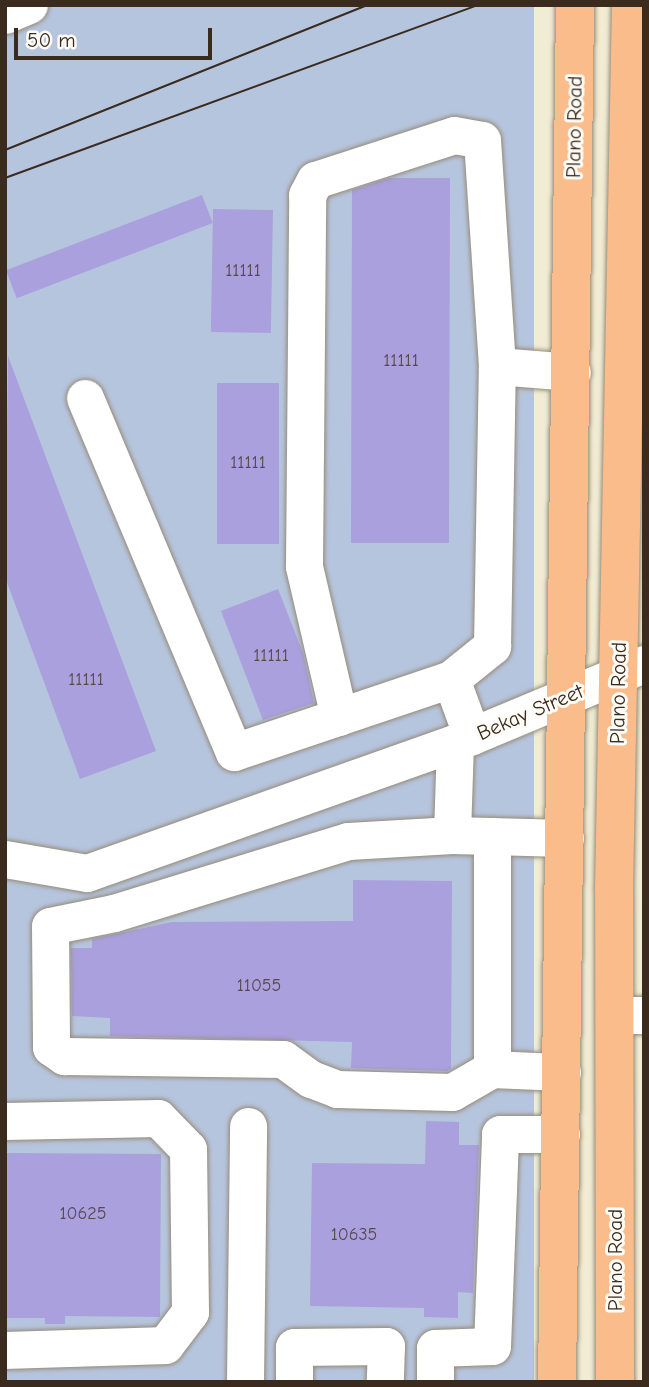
<!DOCTYPE html>
<html>
<head>
<meta charset="utf-8">
<style>
	body { margin:0 }
	#map { position:relative; width:649px; height:1387px; overflow:hidden; background:#f1ecd4; font-family:"Comic Neue",sans-serif }
	div>[style] { position:absolute }
	.industrial>* { inset:0; background:#b6c5de; transform-origin:0 0 }
	.building>* { inset:0; background:#aaa0dd; transform-origin:0 0 }
	.roads { filter:drop-shadow(0 0 2px #968b79) drop-shadow(0 0 2px #968b79) }
	.minor>* { height:37px; margin:-18.5px; padding:0 18.5px; transform-origin:18.5px; border-radius:18.5px; background:#fff }
	.major>* { height:38px; margin:-19px; padding:0 19px; transform-origin:19px; border-radius:19px; background:#f9bc8a }
	.tram>* { height:2px; margin:-1px; padding:0 1px; transform-origin:1px; border-radius:1px; background:#3b2a1e }
	span { translate:-50% -50%; white-space:nowrap; text-align:center; line-height:1.15; -webkit-text-stroke:6px #fdfcf7; paint-order:stroke }
	.number-label { font-size:18px; color:#57484e }
	.number-label span { -webkit-text-stroke-width:0 }
	.street-label { font-size:21px; color:#3b2a1e }
	.frame { position:absolute; inset:0; border:7px solid #3b2a1e; pointer-events:none }
	.scale { position:absolute; left:14px; top:28px; width:198px; height:32px; box-sizing:border-box; border:4px solid #3b2a1e; border-top:0; padding-left:9px; font-size:21px; line-height:24px; white-space:nowrap; color:#3b2a1e; -webkit-text-stroke:5px #fdfcf7; paint-order:stroke }
</style>
</head>
<body>
<div id="map">
	<div class="industrial">
		<i style="left:5px;top:5px;width:529px;height:1377px"></i>
	</div>
	<div class="building">
		<i style="clip-path:polygon(389px 178px,450px 178px,449px 543px,351px 543px,352px 190px)"></i>
		<i style="left:202px;top:195px;width:30px;height:210px;rotate:69deg"></i>
		<i style="left:213px;top:209px;width:60px;height:123px;rotate:1deg"></i>
		<i style="clip-path:polygon(8px 356px,156px 751px,80px 779px,5px 577px)"></i>
		<i style="left:217px;top:383px;width:62px;height:161px"></i>
		<i style="clip-path:polygon(278px 589px,303px 653px,314px 703px,263px 720px,221px 611px)"></i>
		<i style="clip-path:polygon(353px 880px,452px 881px,451px 1069px,447px 1071px,351px 1068px,352px 1042px,110px 1036px,110px 1018px,72px 1016px,71px 948px,92px 948px,92px 939px,172px 922px,353px 921px)"></i>
		<i style="clip-path:polygon(426px 1121px,459px 1122px,459px 1145px,479px 1145px,473px 1293px,458px 1292px,458px 1318px,424px 1317px,424px 1308px,310px 1306px,312px 1163px,425px 1164px)"></i>
		<i style="clip-path:polygon(5px 1153px,161px 1154px,160px 1317px,65px 1316px,65px 1324px,45px 1324px,45px 1318px,5px 1318px)"></i>
	</div>
	<div class="roads">
		<div class="minor">
			<i style="left:5px;top:15px;width:26px;rotate:-23deg"></i>
			<i style="left:85px;top:398px;width:384px;rotate:67.2deg"></i>
			<i style="left:234px;top:752px;width:229px;rotate:-18.6deg"></i>
			<i style="left:451px;top:679px;width:61px;rotate:69.8deg"></i>
			<i style="left:451px;top:679px;width:53px;rotate:-38.8deg"></i>
			<i style="left:492px;top:646px;width:280px;rotate:-89deg"></i>
			<i style="left:497px;top:366px;width:75px;rotate:4.6deg"></i>
			<i style="left:339px;top:717px;width:155px;rotate:-103.1deg"></i>
			<i style="left:304px;top:566px;width:371px;rotate:-89.5deg"></i>
			<i style="left:307px;top:195px;width:17px;rotate:-62deg"></i>
			<i style="left:315px;top:180px;width:146px;rotate:-17.9deg"></i>
			<i style="left:454px;top:135px;width:28px;rotate:10deg"></i>
			<i style="left:482px;top:140px;width:226px;rotate:86.2deg"></i>
			<i style="left:455px;top:743px;width:92px;rotate:91.9deg"></i>
			<i style="left:452px;top:835px;width:113px;rotate:1.5deg"></i>
			<i style="left:452px;top:835px;width:104px;rotate:176.7deg"></i>
			<i style="left:348px;top:841px;width:245px;rotate:162.9deg"></i>
			<i style="left:114px;top:913px;width:65px;rotate:168.5deg"></i>
			<i style="left:50px;top:926px;width:121px;rotate:89.5deg"></i>
			<i style="left:51px;top:1047px;width:16px;rotate:35deg"></i>
			<i style="left:64px;top:1056px;width:219px;rotate:0.8deg"></i>
			<i style="left:283px;top:1059px;width:34px;rotate:36deg"></i>
			<i style="left:311px;top:1079px;width:28px;rotate:21deg"></i>
			<i style="left:337px;top:1089px;width:115px;rotate:1.5deg"></i>
			<i style="left:452px;top:1092px;width:46px;rotate:-29.9deg"></i>
			<i style="left:492px;top:836px;width:233px;rotate:90deg"></i>
			<i style="left:492px;top:1069px;width:70px;rotate:2.5deg"></i>
			<i style="left:5px;top:859px;width:83px;rotate:9.7deg"></i>
			<i style="left:87px;top:873px;width:390px;rotate:-19.5deg"></i>
			<i style="left:455px;top:743px;width:205px;rotate:-22.7deg"></i>
			<i style="left:614px;top:1015px;width:30px"></i>
			<i style="left:5px;top:1121px;width:153px;rotate:-1.1deg"></i>
			<i style="left:158px;top:1118px;width:43px;rotate:45.9deg"></i>
			<i style="left:188px;top:1149px;width:163px;rotate:89.3deg"></i>
			<i style="left:190px;top:1312px;width:41px;rotate:127.1deg"></i>
			<i style="left:165px;top:1345px;width:160px;rotate:178.2deg"></i>
			<i style="left:245px;top:1382px;width:256px;rotate:-89.3deg"></i>
			<i style="left:294px;top:1382px;width:35px;rotate:-90deg"></i>
			<i style="left:294px;top:1347px;width:92px;rotate:-0.6deg"></i>
			<i style="left:386px;top:1346px;width:36px;rotate:92deg"></i>
			<i style="left:435px;top:1382px;width:34px;rotate:-90deg"></i>
			<i style="left:435px;top:1348px;width:57px;rotate:-2deg"></i>
			<i style="left:492px;top:1346px;width:212px;rotate:-87.8deg"></i>
			<i style="left:500px;top:1134px;width:61px"></i>
		</div>
		<div class="major">
			<i style="left:557px;top:1382px;width:1377px;rotate:-89.25deg"></i>
			<i style="left:615px;top:1382px;width:493px;rotate:-90.1deg"></i>
			<i style="left:614px;top:889px;width:884px;rotate:-88.9deg"></i>
		</div>
	</div>
	<div class="tram">
		<i style="left:5px;top:150px;width:391px;rotate:-21.8deg"></i>
		<i style="left:5px;top:178px;width:504px;rotate:-20.09deg"></i>
	</div>
	<div class="number-label">
		<span style="left:243px;top:271px">11111</span>
		<span style="left:401px;top:361px">11111</span>
		<span style="left:248px;top:463px">11111</span>
		<span style="left:271px;top:656px">11111</span>
		<span style="left:86px;top:680px">11111</span>
		<span style="left:259px;top:986px">11055</span>
		<span style="left:83px;top:1214px">10625</span>
		<span style="left:354px;top:1235px">10635</span>
	</div>
	<div class="street-label">
		<span style="left:574px;top:127px;rotate:-89deg">Plano Road</span>
		<span style="left:618px;top:693px;rotate:-89deg">Plano Road</span>
		<span style="left:530px;top:712px;rotate:-23deg">Bekay Street</span>
		<span style="left:615px;top:1260px;rotate:-90deg">Plano Road</span>
	</div>
	<div class="frame"></div>
	<div class="scale">50 m</div>
</div>
</body>
</html>
